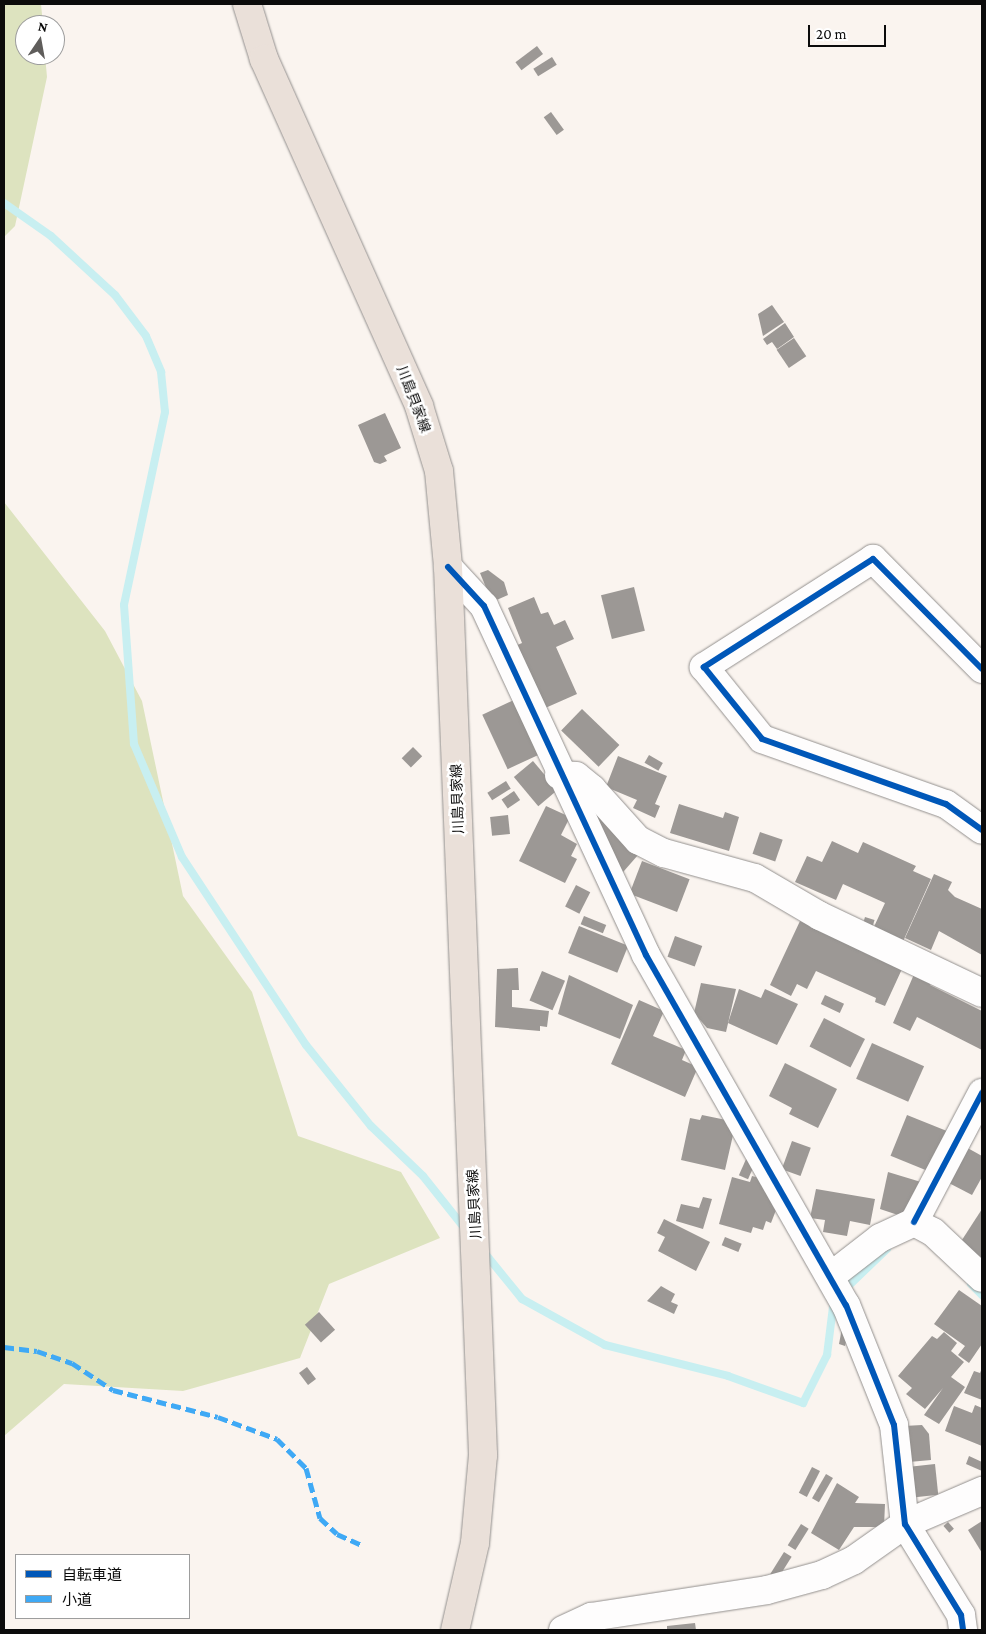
<!DOCTYPE html>
<html>
<head>
<meta charset="utf-8">
<style>
	body { margin:0 }
	#map { position:relative; width:986px; height:1634px; overflow:hidden; background:#faf4ef; font-family:"Crimson Pro","Noto Sans JP",serif }
	div>[style] { position:absolute }
	.forest>* { inset:0; background:#dde3bf }
	.stream>* { height:8px; margin:-4px; padding:0 4px; transform-origin:4px; border-radius:4px; background:#c8eff1 }
	.building>* { inset:0; background:#9c9895; transform-origin:0 0 }
	.roads { filter:drop-shadow(0 0 1px #93908e) drop-shadow(0 0 1px #93908e) }
	.minor>* { height:28px; margin:-14px; padding:0 14px; transform-origin:14px; border-radius:14px; background:#fefdfd }
	.major>* { height:28px; margin:-14px; padding:0 14px; transform-origin:14px; border-radius:14px; background:#eae0d9 }
	.quiet>* { height:5px; margin-top:-2.5px; transform-origin:0; background:repeating-linear-gradient(90deg,#3fa9f5 0 10px,transparent 0 15px) }
	.cycleway>* { height:6px; margin:-3px; padding:0 3px; transform-origin:3px; border-radius:3px; background:#0057b8 }
	span { translate:-50% -50%; white-space:nowrap; text-align:center; line-height:1.15; -webkit-text-stroke:5px #fff; paint-order:stroke }
	.street-label { font-size:14px; color:#0b0b0b }
	.frame { position:absolute; inset:0; border:5px solid #0b0b0b; pointer-events:none }
	.legend { position:absolute; left:15px; top:1554px; width:175px; height:65px; box-sizing:border-box; background:#fff; border:1px solid #9d9d9d; margin:0; padding:6px 9px; list-style:none; font-size:15px; color:#0b0b0b }
	.legend li { display:flex; align-items:center; gap:10px; height:25px }
	.legend b { width:25px; border:1px solid #9d9d9d }
	.north { position:absolute; left:15px; top:15px; width:50px; height:50px; box-sizing:border-box; background:#fff; border:1px solid #9d9d9d; border-radius:50%; rotate:12deg; font-size:14px; font-weight:700; line-height:20px; text-align:center; color:#0b0b0b }
	.north::after { content:''; display:block; margin:auto; width:18px; height:22px; background:#5f5d5b; clip-path:polygon(50% 0,100% 100%,50% 72%,0 100%) }
	.scale { position:absolute; left:808px; top:25px; width:78px; height:22px; box-sizing:border-box; border:2px solid #0b0b0b; border-top:0; padding-left:6px; font-size:15px; line-height:18px; white-space:nowrap; color:#0b0b0b; -webkit-text-stroke:4px #fff; paint-order:stroke }
</style>
</head>
<body>
<div id="map">
	<div class="forest">
		<i style="clip-path:polygon(4px 4px,41px 4px,43px 25px,25px 25px,25px 55px,45px 55px,47px 77px,15px 226px,4px 237px)"></i>
		<i style="clip-path:polygon(4px 502px,105px 631px,142px 701px,183px 896px,252px 992px,298px 1136px,401px 1172px,440px 1238px,329px 1284px,300px 1358px,183px 1391px,64px 1384px,4px 1436px)"></i>
	</div>
	<div class="stream">
		<i style="left:4px;top:203px;width:57px;rotate:35.1deg"></i>
		<i style="left:51px;top:236px;width:87px;rotate:42.7deg"></i>
		<i style="left:115px;top:295px;width:51px;rotate:52.9deg"></i>
		<i style="left:146px;top:336px;width:39px;rotate:67deg"></i>
		<i style="left:161px;top:372px;width:40px;rotate:84.3deg"></i>
		<i style="left:165px;top:412px;width:197px;rotate:102deg"></i>
		<i style="left:124px;top:605px;width:139px;rotate:85.9deg"></i>
		<i style="left:134px;top:744px;width:123px;rotate:67deg"></i>
		<i style="left:182px;top:857px;width:225px;rotate:56.6deg"></i>
		<i style="left:306px;top:1045px;width:104px;rotate:51.3deg"></i>
		<i style="left:371px;top:1126px;width:72px;rotate:43.9deg"></i>
		<i style="left:423px;top:1176px;width:69px;rotate:51.5deg"></i>
		<i style="left:483px;top:1251px;width:62px;rotate:50.9deg"></i>
		<i style="left:522px;top:1299px;width:95px;rotate:29deg"></i>
		<i style="left:605px;top:1345px;width:127px;rotate:14.1deg"></i>
		<i style="left:728px;top:1376px;width:80px;rotate:19.8deg"></i>
		<i style="left:803px;top:1403px;width:54px;rotate:-63.4deg"></i>
		<i style="left:827px;top:1355px;width:56px;rotate:-82.9deg"></i>
		<i style="left:971px;top:1284px;width:16px;rotate:45deg"></i>
		<i style="left:843px;top:1291px;width:61px;rotate:-43.7deg"></i>
	</div>
	<div class="building">
		<i style="left:537px;top:46px;width:10px;height:27px;rotate:53deg"></i>
		<i style="left:552px;top:57px;width:9px;height:22px;rotate:58deg"></i>
		<i style="left:551px;top:112px;width:22px;height:9px;rotate:54deg"></i>
		<i style="clip-path:polygon(772px 305px,784px 322px,763px 336px,758px 314px)"></i>
		<i style="clip-path:polygon(785px 323px,794px 337px,777px 349px,772px 342px,767px 345px,763px 339px)"></i>
		<i style="left:794px;top:338px;width:22px;height:21px;rotate:56deg"></i>
		<i style="clip-path:polygon(385px 413px,401px 448px,384px 456px,387px 461px,380px 464px,374px 462px,358px 425px)"></i>
		<i style="clip-path:polygon(488px 570px,504px 582px,508px 595px,492px 602px,480px 573px)"></i>
		<i style="left:634px;top:587px;width:45px;height:34px;rotate:76deg"></i>
		<i style="clip-path:polygon(534px 597px,541px 614px,548px 612px,554px 625px,565px 620px,574px 639px,556px 647px,577px 694px,543px 709px,515px 646px,522px 643px,508px 608px)"></i>
		<i style="left:514px;top:700px;width:60px;height:35px;rotate:65deg"></i>
		<i style="left:582px;top:709px;width:52px;height:30px;rotate:44deg"></i>
		<i style="left:413px;top:747px;width:13px;height:16px;rotate:45deg"></i>
		<i style="left:649px;top:755px;width:16px;height:9px;rotate:30deg"></i>
		<i style="clip-path:polygon(618px 756px,667px 776px,655px 804px,660px 806px,655px 818px,633px 808px,637px 800px,606px 787px)"></i>
		<i style="left:533px;top:761px;width:38px;height:25px;rotate:50deg"></i>
		<i style="left:506px;top:781px;width:9px;height:22px;rotate:58deg"></i>
		<i style="left:514px;top:791px;width:11px;height:15px;rotate:56deg"></i>
		<i style="clip-path:polygon(679px 804px,723px 818px,725px 812px,739px 817px,729px 851px,670px 833px)"></i>
		<i style="clip-path:polygon(546px 806px,570px 817px,561px 835px,577px 844px,571px 856px,577px 859px,565px 883px,519px 861px)"></i>
		<i style="clip-path:polygon(599px 806px,638px 855px,617px 879px,587px 815px)"></i>
		<i style="left:508px;top:815px;width:19px;height:18px;rotate:84deg"></i>
		<i style="left:760px;top:832px;width:24px;height:23px;rotate:19deg"></i>
		<i style="clip-path:polygon(832px 841px,858px 853px,863px 842px,916px 866px,913px 871px,931px 879px,901px 946px,872px 931px,885px 903px,843px 884px,836px 900px,795px 882px,807px 856px,822px 862px)"></i>
		<i style="left:642px;top:861px;width:51px;height:35px;rotate:21deg"></i>
		<i style="clip-path:polygon(934px 874px,952px 882px,948px 890px,955px 897px,982px 909px,982px 955px,939px 931px,931px 950px,905px 938px)"></i>
		<i style="left:576px;top:885px;width:16px;height:24px;rotate:27deg"></i>
		<i style="left:584px;top:916px;width:24px;height:9px;rotate:22deg"></i>
		<i style="left:865px;top:917px;width:10px;height:10px;rotate:17deg"></i>
		<i style="clip-path:polygon(800px 921px,902px 969px,885px 1006px,875px 1002px,876px 998px,816px 971px,807px 989px,797px 984px,791px 996px,770px 985px)"></i>
		<i style="left:579px;top:926px;width:53px;height:29px;rotate:22deg"></i>
		<i style="left:675px;top:936px;width:29px;height:22px;rotate:20deg"></i>
		<i style="clip-path:polygon(518px 968px,519px 990px,512px 990px,512px 1007px,549px 1011px,547px 1027px,540px 1026px,540px 1031px,495px 1027px,497px 969px)"></i>
		<i style="left:542px;top:971px;width:25px;height:32px;rotate:23deg"></i>
		<i style="clip-path:polygon(915px 972px,933px 980px,930px 985px,982px 1011px,982px 1050px,917px 1017px,910px 1031px,893px 1023px)"></i>
		<i style="clip-path:polygon(569px 975px,633px 1005px,620px 1039px,558px 1014px)"></i>
		<i style="clip-path:polygon(701px 983px,736px 989px,726px 1032px,707px 1028px,694px 1013px)"></i>
		<i style="clip-path:polygon(739px 989px,761px 998px,765px 989px,798px 1004px,777px 1045px,728px 1023px)"></i>
		<i style="left:825px;top:995px;width:21px;height:10px;rotate:25deg"></i>
		<i style="clip-path:polygon(639px 1000px,664px 1011px,653px 1036px,686px 1050px,682px 1060px,698px 1067px,685px 1097px,611px 1064px)"></i>
		<i style="left:824px;top:1018px;width:46px;height:32px;rotate:27deg"></i>
		<i style="left:872px;top:1043px;width:57px;height:39px;rotate:24deg"></i>
		<i style="clip-path:polygon(785px 1063px,837px 1089px,818px 1128px,789px 1114px,792px 1108px,769px 1096px)"></i>
		<i style="clip-path:polygon(702px 1115px,736px 1122px,725px 1170px,681px 1160px,690px 1118px,700px 1120px)"></i>
		<i style="left:907px;top:1115px;width:43px;height:44px;rotate:22deg"></i>
		<i style="left:792px;top:1141px;width:20px;height:30px;rotate:20deg"></i>
		<i style="clip-path:polygon(964px 1146px,982px 1156px,982px 1177px,972px 1195px,945px 1181px)"></i>
		<i style="left:747px;top:1157px;width:10px;height:20px;rotate:24deg"></i>
		<i style="clip-path:polygon(888px 1172px,921px 1182px,913px 1208px,898px 1215px,880px 1209px)"></i>
		<i style="clip-path:polygon(752px 1176px,763px 1179px,778px 1205px,771px 1223px,766px 1221px,763px 1230px,753px 1227px,751px 1233px,719px 1224px,732px 1177px,750px 1182px)"></i>
		<i style="clip-path:polygon(816px 1189px,875px 1199px,870px 1225px,850px 1221px,847px 1236px,823px 1232px,825px 1220px,810px 1218px)"></i>
		<i style="clip-path:polygon(703px 1197px,712px 1199px,703px 1229px,676px 1221px,681px 1204px,699px 1208px)"></i>
		<i style="clip-path:polygon(982px 1209px,982px 1258px,960px 1243px)"></i>
		<i style="clip-path:polygon(664px 1219px,710px 1242px,696px 1271px,658px 1251px,665px 1237px,657px 1233px)"></i>
		<i style="left:725px;top:1237px;width:18px;height:9px;rotate:22deg"></i>
		<i style="clip-path:polygon(661px 1286px,675px 1294px,671px 1302px,678px 1305px,674px 1314px,647px 1301px)"></i>
		<i style="clip-path:polygon(959px 1290px,982px 1306px,982px 1344px,969px 1363px,958px 1355px,965px 1346px,934px 1324px)"></i>
		<i style="left:319px;top:1312px;width:24px;height:19px;rotate:48deg"></i>
		<i style="clip-path:polygon(842px 1328px,849px 1329px,845px 1346px,839px 1344px)"></i>
		<i style="clip-path:polygon(944px 1332px,957px 1343px,951px 1351px,964px 1362px,951px 1377px,965px 1387px,939px 1424px,924px 1415px,943px 1388px,925px 1409px,906px 1394px,912px 1388px,898px 1376px,932px 1336px,937px 1339px)"></i>
		<i style="left:307px;top:1367px;width:15px;height:10px;rotate:53deg"></i>
		<i style="clip-path:polygon(982px 1368px,982px 1400px,964px 1393px,974px 1371px,980px 1373px)"></i>
		<i style="clip-path:polygon(975px 1405px,982px 1408px,982px 1446px,945px 1431px,954px 1406px,972px 1413px)"></i>
		<i style="clip-path:polygon(922px 1425px,929px 1434px,931px 1460px,909px 1462px,904px 1426px)"></i>
		<i style="clip-path:polygon(969px 1456px,982px 1462px,982px 1471px,966px 1464px)"></i>
		<i style="left:935px;top:1464px;width:31px;height:23px;rotate:84deg"></i>
		<i style="left:812px;top:1467px;width:9px;height:29px;rotate:27deg"></i>
		<i style="left:826px;top:1474px;width:8px;height:28px;rotate:30deg"></i>
		<i style="clip-path:polygon(837px 1483px,859px 1497px,855px 1503px,885px 1504px,884px 1527px,854px 1527px,839px 1550px,811px 1533px)"></i>
		<i style="clip-path:polygon(982px 1521px,982px 1553px,968px 1530px)"></i>
		<i style="left:948px;top:1522px;width:9px;height:6px;rotate:49deg"></i>
		<i style="left:801px;top:1524px;width:9px;height:25px;rotate:32deg"></i>
		<i style="left:784px;top:1552px;width:9px;height:26px;rotate:32deg"></i>
		<i style="clip-path:polygon(695px 1623px,696px 1630px,667px 1630px,667px 1626px)"></i>
	</div>
	<div class="roads">
		<div class="minor">
			<i style="left:448px;top:567px;width:53px;rotate:47.3deg"></i>
			<i style="left:484px;top:606px;width:385px;rotate:65.1deg"></i>
			<i style="left:646px;top:955px;width:403px;rotate:60.3deg"></i>
			<i style="left:846px;top:1305px;width:129px;rotate:68.2deg"></i>
			<i style="left:894px;top:1425px;width:100px;rotate:83.7deg"></i>
			<i style="left:905px;top:1524px;width:107px;rotate:58.4deg"></i>
			<i style="left:961px;top:1615px;width:15px;rotate:82deg"></i>
			<i style="left:982px;top:669px;width:155px;rotate:-134.7deg"></i>
			<i style="left:873px;top:559px;width:201px;rotate:147.4deg"></i>
			<i style="left:704px;top:667px;width:92px;rotate:51.1deg"></i>
			<i style="left:762px;top:739px;width:195px;rotate:19.5deg"></i>
			<i style="left:946px;top:804px;width:44px;rotate:35.8deg"></i>
			<i style="left:559px;top:775px;width:17px;rotate:3deg"></i>
			<i style="left:576px;top:776px;width:21px;rotate:39deg"></i>
			<i style="left:592px;top:789px;width:69px;rotate:48deg"></i>
			<i style="left:638px;top:840px;width:29px;rotate:27deg"></i>
			<i style="left:664px;top:853px;width:94px;rotate:15.4deg"></i>
			<i style="left:755px;top:878px;width:75px;rotate:30.3deg"></i>
			<i style="left:820px;top:916px;width:179px;rotate:25.4deg"></i>
			<i style="left:914px;top:1222px;width:146px;rotate:-62.2deg"></i>
			<i style="left:831px;top:1276px;width:62px;rotate:-37.8deg"></i>
			<i style="left:880px;top:1238px;width:38px;rotate:-25deg"></i>
			<i style="left:914px;top:1222px;width:21px;rotate:28deg"></i>
			<i style="left:933px;top:1232px;width:67px;rotate:43.2deg"></i>
			<i style="left:563px;top:1630px;width:31px;rotate:-25deg"></i>
			<i style="left:591px;top:1617px;width:178px;rotate:-8.7deg"></i>
			<i style="left:767px;top:1590px;width:57px;rotate:-15.3deg"></i>
			<i style="left:822px;top:1575px;width:35px;rotate:-25deg"></i>
			<i style="left:854px;top:1560px;width:62px;rotate:-35.2deg"></i>
			<i style="left:905px;top:1524px;width:84px;rotate:-23.2deg"></i>
		</div>
		<div class="major">
			<i style="left:247px;top:4px;width:58px;rotate:72.8deg"></i>
			<i style="left:264px;top:59px;width:380px;rotate:65.9deg"></i>
			<i style="left:419px;top:406px;width:68px;rotate:72.9deg"></i>
			<i style="left:439px;top:471px;width:96px;rotate:84.6deg"></i>
			<i style="left:448px;top:567px;width:889px;rotate:87.74deg"></i>
			<i style="left:483px;top:1455px;width:88px;rotate:95.2deg"></i>
			<i style="left:475px;top:1543px;width:89px;rotate:102.9deg"></i>
		</div>
	</div>
	<div class="quiet">
		<i style="left:4px;top:1347px;width:33px;rotate:7deg"></i>
		<i style="left:37px;top:1351px;width:37px;rotate:19deg"></i>
		<i style="left:72px;top:1363px;width:49px;rotate:33.4deg"></i>
		<i style="left:113px;top:1390px;width:108px;rotate:14.4deg"></i>
		<i style="left:218px;top:1417px;width:63px;rotate:20.4deg"></i>
		<i style="left:277px;top:1439px;width:41px;rotate:45deg"></i>
		<i style="left:306px;top:1468px;width:52px;rotate:74.4deg"></i>
		<i style="left:320px;top:1518px;width:23px;rotate:43deg"></i>
		<i style="left:337px;top:1534px;width:27px;rotate:24deg"></i>
	</div>
	<div class="cycleway">
		<i style="left:448px;top:567px;width:53px;rotate:47.3deg"></i>
		<i style="left:484px;top:606px;width:385px;rotate:65.1deg"></i>
		<i style="left:646px;top:955px;width:403px;rotate:60.3deg"></i>
		<i style="left:846px;top:1305px;width:129px;rotate:68.2deg"></i>
		<i style="left:894px;top:1425px;width:100px;rotate:83.7deg"></i>
		<i style="left:905px;top:1524px;width:107px;rotate:58.4deg"></i>
		<i style="left:961px;top:1615px;width:15px;rotate:82deg"></i>
		<i style="left:982px;top:669px;width:155px;rotate:-134.7deg"></i>
		<i style="left:873px;top:559px;width:201px;rotate:147.4deg"></i>
		<i style="left:704px;top:667px;width:92px;rotate:51.1deg"></i>
		<i style="left:762px;top:739px;width:195px;rotate:19.5deg"></i>
		<i style="left:946px;top:804px;width:44px;rotate:35.8deg"></i>
		<i style="left:914px;top:1222px;width:146px;rotate:-62.2deg"></i>
	</div>
	<div class="street-label">
		<span style="left:414px;top:399px;rotate:69deg">川島貝家線</span>
		<span style="left:457px;top:799px;rotate:-92deg">川島貝家線</span>
		<span style="left:474px;top:1204px;rotate:-93deg">川島貝家線</span>
	</div>
	<div class="frame"></div>
	<ul class="legend">
	<li><b style="height:6px;background:#0057b8"></b>自転車道</li>
	<li><b style="height:6px;background:#3fa9f5"></b>小道</li>
	</ul>
	<div class="north">N</div>
	<div class="scale">20 m</div>
</div>
</body>
</html>
